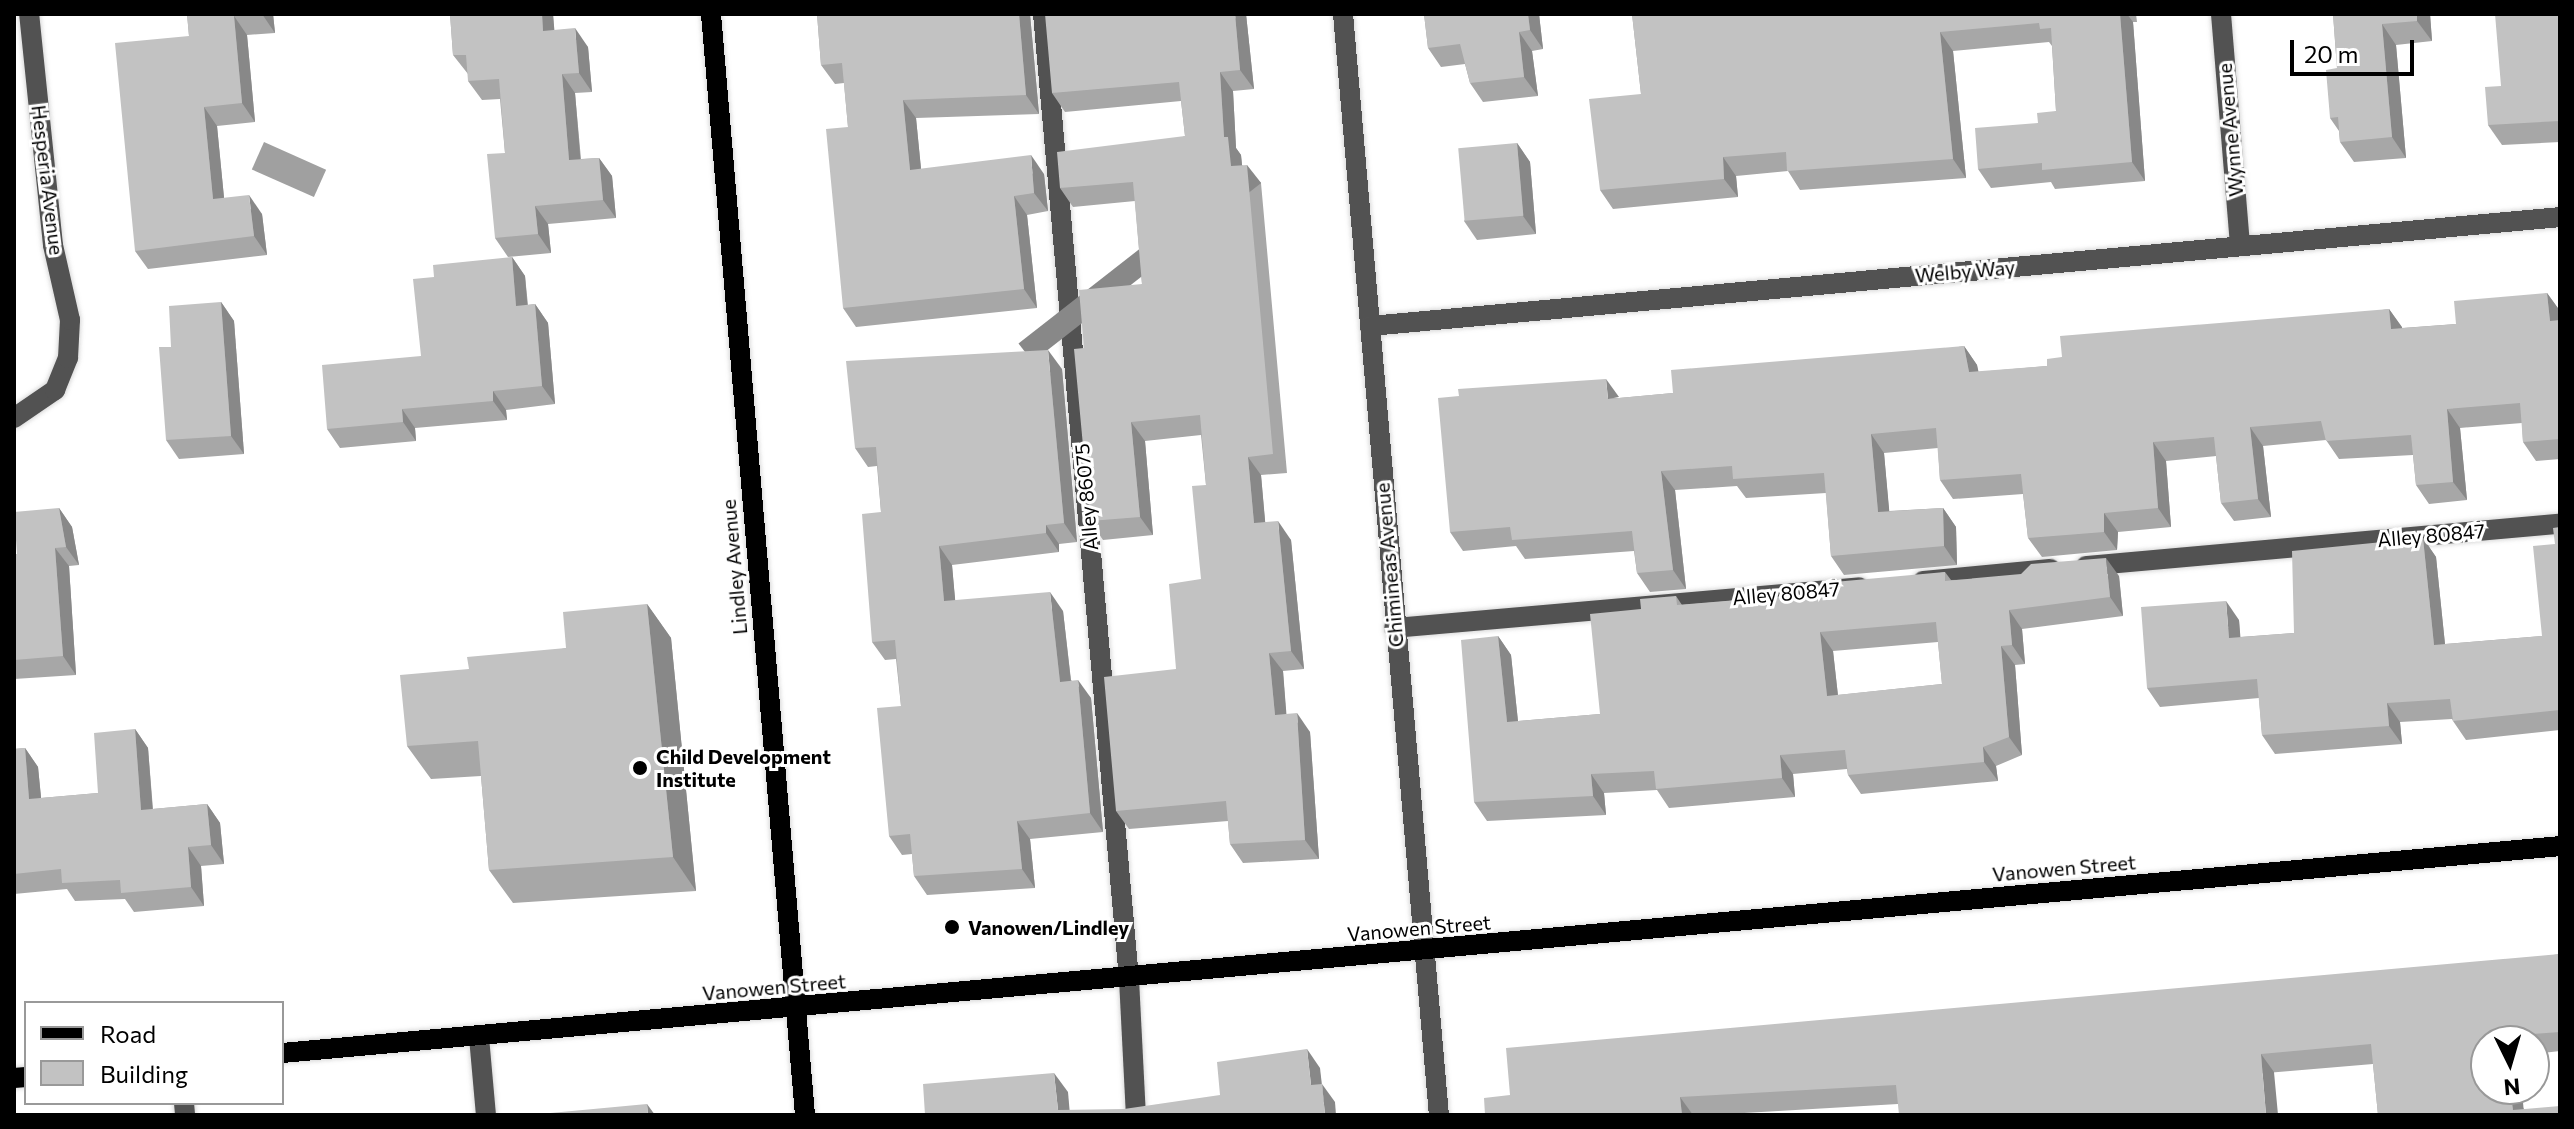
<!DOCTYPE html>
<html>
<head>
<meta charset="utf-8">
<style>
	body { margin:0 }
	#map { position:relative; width:2574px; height:1129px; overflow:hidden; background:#fff; font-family:Commissioner,sans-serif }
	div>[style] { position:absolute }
	.water>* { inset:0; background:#a0a0a0; transform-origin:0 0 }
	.roads { filter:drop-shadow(0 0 2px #dbdbdb) drop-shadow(0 0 2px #dbdbdb) }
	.minor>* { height:20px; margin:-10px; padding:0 10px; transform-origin:10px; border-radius:10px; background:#525252 }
	.major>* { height:20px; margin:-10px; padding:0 10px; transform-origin:10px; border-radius:10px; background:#000 }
	.wall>* { inset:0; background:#a7a7a7 }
	.shaded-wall>* { inset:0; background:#888; transform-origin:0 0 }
	.building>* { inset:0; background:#c2c2c2; transform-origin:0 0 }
	.dots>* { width:22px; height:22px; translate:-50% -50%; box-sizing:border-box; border:4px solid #fff; border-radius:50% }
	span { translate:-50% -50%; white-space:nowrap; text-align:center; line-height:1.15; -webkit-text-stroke:6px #fff; paint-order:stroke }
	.street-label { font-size:20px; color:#000 }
	.poi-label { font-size:20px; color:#000; font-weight:700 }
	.left { translate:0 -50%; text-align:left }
	.frame { position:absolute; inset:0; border:16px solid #000; pointer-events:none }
	.legend { position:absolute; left:24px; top:1001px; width:260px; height:104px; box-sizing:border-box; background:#fff; border:2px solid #999; margin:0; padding:10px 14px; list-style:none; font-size:24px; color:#000 }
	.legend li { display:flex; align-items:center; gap:16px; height:40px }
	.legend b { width:40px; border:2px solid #999 }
	.north { position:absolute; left:2470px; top:1025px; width:80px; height:80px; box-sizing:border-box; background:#fff; border:2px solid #999; border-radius:50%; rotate:175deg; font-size:22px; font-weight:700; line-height:32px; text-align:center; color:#000 }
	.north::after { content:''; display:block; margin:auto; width:28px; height:36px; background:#000; clip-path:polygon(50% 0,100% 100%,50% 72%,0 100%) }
	.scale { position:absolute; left:2290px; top:40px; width:124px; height:36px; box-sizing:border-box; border:4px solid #000; border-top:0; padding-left:10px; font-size:24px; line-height:28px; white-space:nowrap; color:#000; -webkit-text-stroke:6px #fff; paint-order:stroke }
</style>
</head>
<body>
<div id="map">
	<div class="water">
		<i style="left:264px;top:142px;width:68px;height:30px;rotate:24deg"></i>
	</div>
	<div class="roads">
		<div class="minor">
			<i style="left:1043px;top:14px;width:969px;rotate:84.91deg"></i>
			<i style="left:1129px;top:979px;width:136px;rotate:87.1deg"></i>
			<i style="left:1343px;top:14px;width:1105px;rotate:85.02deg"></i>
			<i style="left:2221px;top:14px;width:232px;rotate:85.3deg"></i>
			<i style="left:1370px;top:326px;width:1195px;rotate:-5.23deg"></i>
			<i style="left:14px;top:418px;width:50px;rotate:-34.3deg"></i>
			<i style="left:55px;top:390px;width:35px;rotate:-68deg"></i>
			<i style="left:68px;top:358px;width:38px;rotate:-87deg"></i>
			<i style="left:70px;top:320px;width:77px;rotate:-102.8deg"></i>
			<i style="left:53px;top:245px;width:232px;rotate:-95.9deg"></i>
			<i style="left:2086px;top:566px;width:476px;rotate:-5.1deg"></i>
			<i style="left:1923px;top:581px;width:128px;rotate:-5.4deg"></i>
			<i style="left:1394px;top:628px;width:467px;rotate:-5deg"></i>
			<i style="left:479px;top:1037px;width:78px;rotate:84.9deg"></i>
			<i style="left:184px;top:1103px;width:12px;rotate:85deg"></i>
		</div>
		<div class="major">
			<i style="left:711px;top:14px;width:1105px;rotate:85.12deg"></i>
			<i style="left:282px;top:1053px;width:2287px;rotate:-5.19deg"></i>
			<i style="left:14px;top:1078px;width:12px;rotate:-5deg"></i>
		</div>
	</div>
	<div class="wall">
		<i style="clip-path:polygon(187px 14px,273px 14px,275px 33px,247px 35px,255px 122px,217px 126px,224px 198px,262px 214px,267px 255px,148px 269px,135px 251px,189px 36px)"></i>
		<i style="clip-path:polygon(450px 14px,553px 14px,554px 30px,588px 47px,592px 92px,575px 93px,581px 159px,599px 158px,612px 176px,616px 218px,548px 224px,551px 253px,508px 257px,495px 238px,505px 153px,500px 99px,482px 100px,468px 81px,468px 74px,453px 55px)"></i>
		<i style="clip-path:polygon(817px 14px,1030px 14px,1039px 114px,916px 118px,921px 169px,1044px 174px,1048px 211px,1027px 215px,1037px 308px,856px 327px,843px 308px,848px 127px,844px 83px,835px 84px,821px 65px)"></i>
		<i style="clip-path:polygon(1246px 14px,1254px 89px,1233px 91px,1236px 148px,1241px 155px,1242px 165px,1261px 183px,1287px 473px,1261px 475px,1265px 522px,1291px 540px,1304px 669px,1283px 671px,1286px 714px,1310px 732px,1319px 859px,1243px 863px,1230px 844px,1228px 821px,1129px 829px,1116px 811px,1176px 669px,1201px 579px,1206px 485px,1201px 435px,1145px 441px,1153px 535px,1103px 540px,1090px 521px,1084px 348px,1142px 284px,1135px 201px,1073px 207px,1060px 188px,1185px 136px,1181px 101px,1065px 112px,1052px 93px)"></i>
		<i style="clip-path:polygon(1424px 14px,1539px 14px,1543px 49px,1532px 51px,1538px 96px,1483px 102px,1470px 83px,1465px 64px,1441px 67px,1428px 48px)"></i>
		<i style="clip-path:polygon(1632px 14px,2136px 14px,2137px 22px,2133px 22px,2145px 181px,2055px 189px,2051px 182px,1991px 188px,1978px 169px,2038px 123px,2056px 111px,2052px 46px,2049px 42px,1953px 51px,1966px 178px,1800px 190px,1788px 171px,1736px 176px,1738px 197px,1613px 209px,1600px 190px,1641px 94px)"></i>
		<i style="clip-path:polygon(2333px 14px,2430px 14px,2432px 41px,2396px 45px,2406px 158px,2354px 162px,2340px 142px,2339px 131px,2330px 118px,2337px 68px)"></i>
		<i style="clip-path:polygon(2560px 14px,2560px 142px,2502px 145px,2488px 125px,2501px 86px)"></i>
		<i style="clip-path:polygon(1517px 143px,1530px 162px,1536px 234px,1477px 240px,1464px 221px)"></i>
		<i style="clip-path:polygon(512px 257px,525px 276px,528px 305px,535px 304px,548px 323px,555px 404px,506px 410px,507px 420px,415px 428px,416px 441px,340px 448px,327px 429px,421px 356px,434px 277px)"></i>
		<i style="clip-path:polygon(2547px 293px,2560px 311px,2560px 459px,2536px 461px,2523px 442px,2522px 423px,2460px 428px,2467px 500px,2429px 504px,2416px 485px,2413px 455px,2339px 459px,2326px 440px,2263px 446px,2271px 517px,2234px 521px,2221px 503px,2216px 456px,2166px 461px,2171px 527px,2118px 532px,2117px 550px,2042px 557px,2028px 538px,2023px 494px,1953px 499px,1940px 480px,1938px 448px,1884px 453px,1889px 511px,1943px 508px,1956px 527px,1957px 565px,1844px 575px,1831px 556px,1826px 493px,1746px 498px,1737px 486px,1675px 490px,1686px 589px,1650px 592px,1637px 573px,1634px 551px,1525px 559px,1516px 546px,1463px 551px,1450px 532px,1459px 396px,1619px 398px,1673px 393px,1964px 346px,1977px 365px,1978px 372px,2047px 366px,2062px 357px,2389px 309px,2402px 328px,2456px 324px)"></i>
		<i style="clip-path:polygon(221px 302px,234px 321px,244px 454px,179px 459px,166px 440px)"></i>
		<i style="clip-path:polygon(1062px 369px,1077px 542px,1059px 544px,1059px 552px,952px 565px,955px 600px,1063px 611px,1071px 680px,1091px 698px,1103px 832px,1030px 839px,1035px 888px,927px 895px,914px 876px,912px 854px,902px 855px,889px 836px,901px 706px,896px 659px,885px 660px,872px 642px,881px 512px,877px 466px,868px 467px,855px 448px)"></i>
		<i style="clip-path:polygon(59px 508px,72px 527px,79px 565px,69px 566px,76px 675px,14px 679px,14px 555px,17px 554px)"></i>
		<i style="clip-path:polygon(2560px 527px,2560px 730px,2466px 740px,2453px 721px,2452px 719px,2400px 722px,2402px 744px,2275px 754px,2262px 735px,2259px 698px,2160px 707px,2147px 688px,2239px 620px,2240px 637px,2294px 633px,2423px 538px,2436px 557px,2445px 644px,2542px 636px,2555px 544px)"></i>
		<i style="clip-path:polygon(evenodd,1945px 572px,1951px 580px,2119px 576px,2123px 616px,2022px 629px,2025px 664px,2015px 665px,2022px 755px,1996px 766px,1998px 781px,1861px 794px,1848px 775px,1847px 769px,1793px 774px,1795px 797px,1669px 808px,1657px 790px,1604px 793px,1606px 815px,1487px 821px,1474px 802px,1498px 636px,1511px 655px,1518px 721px,1600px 714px,1641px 609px,1676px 596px,1682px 605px,1834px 592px,1945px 572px,1938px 642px,1942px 684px,1838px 695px,1833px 651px,1938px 642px)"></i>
		<i style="clip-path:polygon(647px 604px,671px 638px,696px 891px,513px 903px,489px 870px,481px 776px,431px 779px,407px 746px,469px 669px,566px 648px)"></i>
		<i style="clip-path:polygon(135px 729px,148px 748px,153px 809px,207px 804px,220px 823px,224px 864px,201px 866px,204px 906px,134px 912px,125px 899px,75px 901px,67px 889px,14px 894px,14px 749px,25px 748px,38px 767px,41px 798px,98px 793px)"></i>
		<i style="clip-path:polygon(2560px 954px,2560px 1051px,2534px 1054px,2534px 1041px,2486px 1041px,2524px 1109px,2560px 1115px,2378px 1115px,2373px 1064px,1898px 1104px,1710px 1115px,1485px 1115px)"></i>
	</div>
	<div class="shaded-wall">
		<i style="clip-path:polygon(262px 14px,273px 14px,275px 33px)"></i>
		<i style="clip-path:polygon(542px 14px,553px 14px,556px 49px,543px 31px)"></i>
		<i style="clip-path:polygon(1019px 14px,1030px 14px,1039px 114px,1026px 95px)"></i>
		<i style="clip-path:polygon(1235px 14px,1246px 14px,1254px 89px,1240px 70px)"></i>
		<i style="clip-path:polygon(1528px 14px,1539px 14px,1543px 49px,1530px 30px)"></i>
		<i style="clip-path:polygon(2120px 14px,2127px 14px,2133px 22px,2145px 181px,2132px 162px)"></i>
		<i style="clip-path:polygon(2417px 14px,2430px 14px,2432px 41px,2417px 21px)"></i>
		<i style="clip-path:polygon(234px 16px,247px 35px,255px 122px,242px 103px)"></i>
		<i style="clip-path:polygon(2382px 24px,2396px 45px,2406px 158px,2392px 137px)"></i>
		<i style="clip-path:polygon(575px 28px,588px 47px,592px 92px,579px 73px)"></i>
		<i style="clip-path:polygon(1519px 32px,1532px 51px,1538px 96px,1524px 77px)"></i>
		<i style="clip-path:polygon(1940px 32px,1953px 51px,1966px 178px,1953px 159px)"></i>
		<i style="clip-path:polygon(1220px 72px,1233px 91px,1236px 148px,1241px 155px,1244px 185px,1231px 166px,1224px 137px)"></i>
		<i style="clip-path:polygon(562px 74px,575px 93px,582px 179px,569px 160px)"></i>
		<i style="clip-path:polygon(903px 100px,916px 118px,923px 189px,910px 170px)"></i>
		<i style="clip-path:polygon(204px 107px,217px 126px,226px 218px,213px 199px)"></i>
		<i style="clip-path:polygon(1517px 143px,1530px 162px,1536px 234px,1523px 216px)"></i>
		<i style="clip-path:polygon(1031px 155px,1044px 174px,1048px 211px,1034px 193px)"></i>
		<i style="clip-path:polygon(1723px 157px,1736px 176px,1738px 197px,1724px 179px)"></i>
		<i style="clip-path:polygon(599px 158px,612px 176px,616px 218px,603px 200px)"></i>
		<i style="left:1247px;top:165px;width:23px;height:290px;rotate:52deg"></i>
		<i style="clip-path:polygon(249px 195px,262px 214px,267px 255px,254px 236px)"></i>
		<i style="clip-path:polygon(1014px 196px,1027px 215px,1037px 308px,1024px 289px)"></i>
		<i style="clip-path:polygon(535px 206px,548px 224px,551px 253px,538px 234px)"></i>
		<i style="clip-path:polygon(512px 257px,525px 276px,529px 325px,516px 306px)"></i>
		<i style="clip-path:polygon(2547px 293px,2560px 311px,2560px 335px,2550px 321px)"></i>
		<i style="clip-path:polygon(221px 302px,234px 321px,244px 454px,231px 436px)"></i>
		<i style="clip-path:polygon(535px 304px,548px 323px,555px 404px,542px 386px)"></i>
		<i style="clip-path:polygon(2389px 309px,2402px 327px,2404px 348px,2391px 329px)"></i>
		<i style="clip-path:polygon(1964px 346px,1977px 365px,1983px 391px,1969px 372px)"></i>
		<i style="clip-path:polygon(1048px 350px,1062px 369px,1077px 542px,1064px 523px)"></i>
		<i style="clip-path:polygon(1606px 379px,1619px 397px,1608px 399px)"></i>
		<i style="clip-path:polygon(493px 391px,506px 410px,507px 420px,493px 401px)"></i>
		<i style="clip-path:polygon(402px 409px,415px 428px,416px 441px,403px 422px)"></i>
		<i style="clip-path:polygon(2447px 409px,2460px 428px,2467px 500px,2453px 482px)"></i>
		<i style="clip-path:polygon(1131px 422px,1145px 441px,1153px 535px,1140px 517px)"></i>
		<i style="clip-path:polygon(2250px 427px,2263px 446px,2271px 517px,2258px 499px)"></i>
		<i style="clip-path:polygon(1871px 434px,1884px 453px,1891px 530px,1878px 512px)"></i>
		<i style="clip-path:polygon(2153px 442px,2166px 461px,2171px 527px,2158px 508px)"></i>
		<i style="clip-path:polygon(1248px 457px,1261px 475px,1267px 542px,1254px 523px)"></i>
		<i style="clip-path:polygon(1661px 471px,1675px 490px,1686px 589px,1673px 570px)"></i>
		<i style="clip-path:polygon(59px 508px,72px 527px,79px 565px,66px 547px)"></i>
		<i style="clip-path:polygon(1943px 508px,1956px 527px,1957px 565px,1944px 546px)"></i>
		<i style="clip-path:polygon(2104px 513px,2118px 532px,2117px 550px,2104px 532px)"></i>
		<i style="clip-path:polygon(1278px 521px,1291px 540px,1304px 669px,1291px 651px)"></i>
		<i style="clip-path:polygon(1046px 525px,1059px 544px,1059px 552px,1046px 533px)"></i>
		<i style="clip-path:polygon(2423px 538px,2436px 557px,2447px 664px,2434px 645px)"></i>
		<i style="clip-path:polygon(939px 546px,952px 565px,957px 620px,944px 601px)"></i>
		<i style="clip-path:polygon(55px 548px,69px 566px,76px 675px,63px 656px)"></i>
		<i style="clip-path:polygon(2106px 558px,2119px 576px,2123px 616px,2110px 597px)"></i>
		<i style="clip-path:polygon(1050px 592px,1063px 611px,1073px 700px,1060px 682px)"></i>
		<i style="clip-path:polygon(2226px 601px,2239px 620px,2242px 656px,2229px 638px)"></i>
		<i style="clip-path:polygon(647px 604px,671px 638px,696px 891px,673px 857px)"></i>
		<i style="clip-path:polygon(2009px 610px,2022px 629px,2025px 664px,2012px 645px)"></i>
		<i style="clip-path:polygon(1820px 632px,1833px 651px,1840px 715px,1827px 696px)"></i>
		<i style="clip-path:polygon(1498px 636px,1511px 655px,1520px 741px,1507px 722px)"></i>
		<i style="clip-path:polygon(2001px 646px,2015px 665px,2022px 755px,2009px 737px)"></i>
		<i style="clip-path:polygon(1269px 653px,1283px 671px,1288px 734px,1275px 715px)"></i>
		<i style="clip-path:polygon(1078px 680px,1091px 698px,1103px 832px,1090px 813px)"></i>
		<i style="clip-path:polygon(2387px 703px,2400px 722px,2402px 744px,2389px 726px)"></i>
		<i style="clip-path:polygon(1297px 713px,1310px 732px,1319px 859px,1305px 840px)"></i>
		<i style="clip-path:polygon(135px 729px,148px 748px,154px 828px,141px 810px)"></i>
		<i style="clip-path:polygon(1983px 747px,1996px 766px,1998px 781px,1984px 762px)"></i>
		<i style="clip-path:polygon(25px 748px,38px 767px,43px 817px,29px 799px)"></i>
		<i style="clip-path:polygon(1780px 755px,1793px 774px,1795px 797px,1782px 778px)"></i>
		<i style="clip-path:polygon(1591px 774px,1604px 793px,1606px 815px,1593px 796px)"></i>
		<i style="clip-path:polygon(207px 804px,220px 823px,224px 864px,211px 845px)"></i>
		<i style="clip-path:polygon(1017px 821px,1030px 839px,1035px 888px,1022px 869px)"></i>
		<i style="clip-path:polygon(188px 847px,201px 866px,204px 906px,191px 887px)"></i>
		<i style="clip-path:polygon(1307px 1049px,1320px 1068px,1324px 1103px,1311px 1085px)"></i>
		<i style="clip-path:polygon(2261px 1054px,2274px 1072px,2278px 1115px,2266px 1115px)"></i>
		<i style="clip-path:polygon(1054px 1073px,1068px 1092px,1070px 1115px,1058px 1110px)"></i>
		<i style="clip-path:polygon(1322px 1084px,1335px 1102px,1336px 1115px,1325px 1115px)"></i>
		<i style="clip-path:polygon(2510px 1089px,2522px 1089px,2524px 1115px,2513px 1110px)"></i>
		<i style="clip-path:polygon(1680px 1097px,1693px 1115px,1682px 1115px)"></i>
		<i style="clip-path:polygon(647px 1104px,655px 1115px,648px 1115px)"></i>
	</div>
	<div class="building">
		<i style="clip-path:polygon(187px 14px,262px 14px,234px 16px,242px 103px,204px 107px,213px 199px,249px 195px,254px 236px,135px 251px,115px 43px,189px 36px)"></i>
		<i style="clip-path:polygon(450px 14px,542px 14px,543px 31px,575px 28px,579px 73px,562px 74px,569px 160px,599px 158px,603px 200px,535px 206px,538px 234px,495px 238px,487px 154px,505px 153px,499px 79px,468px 81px,466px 55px,453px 55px)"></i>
		<i style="clip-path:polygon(817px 14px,1019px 14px,1026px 95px,903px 100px,910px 170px,1031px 155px,1034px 193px,1014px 196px,1024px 289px,843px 308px,826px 129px,848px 127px,842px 63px,821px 65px)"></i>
		<i style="clip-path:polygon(1045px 14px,1235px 14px,1240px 70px,1220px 72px,1224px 137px,1228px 137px,1231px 166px,1247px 165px,1273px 454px,1248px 457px,1254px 523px,1278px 521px,1291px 651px,1269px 653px,1275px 715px,1297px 713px,1305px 840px,1230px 844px,1226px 801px,1116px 811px,1104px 677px,1176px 669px,1169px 584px,1201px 579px,1192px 486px,1206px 485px,1200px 415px,1131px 422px,1140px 517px,1090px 521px,1074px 349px,1084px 348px,1079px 290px,1142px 284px,1133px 182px,1060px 188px,1057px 152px,1185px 136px,1179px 82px,1052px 93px)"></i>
		<i style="clip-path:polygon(1424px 14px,1528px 14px,1530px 30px,1519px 32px,1524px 77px,1470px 83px,1460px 44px,1428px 48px)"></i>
		<i style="clip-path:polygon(1632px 14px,2120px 14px,2132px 162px,2042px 170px,2042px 163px,1978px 169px,1975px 128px,2038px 123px,2037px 113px,2056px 111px,2051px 28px,2040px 29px,2039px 23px,1940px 32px,1953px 159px,1787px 171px,1786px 152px,1723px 157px,1724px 179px,1600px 190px,1589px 99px,1641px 94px)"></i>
		<i style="clip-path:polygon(2333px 14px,2417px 14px,2417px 21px,2382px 24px,2392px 137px,2340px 142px,2338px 117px,2330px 118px,2326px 70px,2337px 68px)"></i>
		<i style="clip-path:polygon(2495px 14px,2560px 14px,2560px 121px,2488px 125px,2485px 87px,2501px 86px)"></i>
		<i style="left:1517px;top:143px;width:73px;height:59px;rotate:85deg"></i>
		<i style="clip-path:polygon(512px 257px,516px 306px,535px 304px,542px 386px,493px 391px,493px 401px,402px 409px,403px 422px,327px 429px,322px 365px,421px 356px,413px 279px,434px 277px,433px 265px)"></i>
		<i style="clip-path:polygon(2547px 293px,2550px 321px,2560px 320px,2560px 439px,2523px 442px,2520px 403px,2447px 409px,2453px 482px,2416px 485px,2411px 435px,2326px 441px,2321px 421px,2250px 427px,2258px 499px,2221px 503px,2214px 437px,2153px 442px,2158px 508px,2104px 513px,2104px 532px,2028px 538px,2021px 474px,1940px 480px,1936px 428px,1871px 434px,1878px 512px,1943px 508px,1944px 546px,1831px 556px,1824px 473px,1733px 479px,1732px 466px,1661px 471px,1673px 570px,1637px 573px,1632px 531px,1512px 540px,1510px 527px,1450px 532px,1438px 398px,1459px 396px,1458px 389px,1606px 379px,1608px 399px,1673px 393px,1671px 370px,1964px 346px,1969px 372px,2047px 366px,2047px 359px,2062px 357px,2060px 336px,2389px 309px,2391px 329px,2456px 324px,2454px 301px)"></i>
		<i style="clip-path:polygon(221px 302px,231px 436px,166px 440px,159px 347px,171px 347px,169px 306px)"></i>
		<i style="clip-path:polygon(1048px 350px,1064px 523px,1046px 525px,1046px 533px,939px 546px,944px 601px,1050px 592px,1060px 682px,1078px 680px,1090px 813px,1017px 821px,1022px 869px,914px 876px,910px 834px,889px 836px,877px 708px,901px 706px,895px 640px,872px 642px,862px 514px,881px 512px,876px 447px,855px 448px,846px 361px)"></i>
		<i style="clip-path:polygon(59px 508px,66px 547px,55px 548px,63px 656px,14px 660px,14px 555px,17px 554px,14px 512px)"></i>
		<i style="clip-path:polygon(2560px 527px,2560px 710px,2453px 721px,2450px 699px,2387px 703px,2389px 726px,2262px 735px,2257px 679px,2147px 688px,2141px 607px,2226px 601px,2229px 638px,2294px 633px,2292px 551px,2423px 538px,2434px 645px,2542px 636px,2533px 546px,2555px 544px,2553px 528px)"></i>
		<i style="clip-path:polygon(evenodd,2106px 558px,2110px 597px,2009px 610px,2012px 645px,2001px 646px,2009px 737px,1983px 747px,1984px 762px,1848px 775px,1845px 750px,1780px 755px,1782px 778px,1656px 789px,1654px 771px,1591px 774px,1593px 796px,1474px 802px,1461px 640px,1498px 636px,1507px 722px,1600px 714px,1590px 614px,1641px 609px,1640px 599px,1676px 596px,1677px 605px,1834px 592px,1834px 582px,1945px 572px,1945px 581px,2021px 574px,2031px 564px,2106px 558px,1936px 622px,1942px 684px,1827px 696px,1820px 632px,1936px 622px)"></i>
		<i style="clip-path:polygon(647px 604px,673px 857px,489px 870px,478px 741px,407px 746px,400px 675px,469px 669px,467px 657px,566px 648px,563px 612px)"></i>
		<i style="clip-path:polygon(135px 729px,141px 810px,207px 804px,211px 845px,188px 847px,191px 887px,121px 893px,120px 880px,62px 883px,61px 869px,14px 874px,14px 749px,25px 748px,29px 799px,98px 793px,94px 733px)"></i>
		<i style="clip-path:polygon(2560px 954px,2560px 1032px,2505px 1036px,2506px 1041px,2486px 1041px,2486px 1089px,2510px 1089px,2513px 1110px,2560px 1106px,2560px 1115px,2378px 1115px,2371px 1044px,2261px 1054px,2266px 1115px,1899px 1115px,1896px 1085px,1680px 1097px,1682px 1115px,1485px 1115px,1484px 1098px,1510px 1095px,1506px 1048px)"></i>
		<i style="clip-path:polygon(1307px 1049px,1311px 1085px,1322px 1084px,1325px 1115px,925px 1115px,923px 1084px,1054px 1073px,1058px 1110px,1124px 1109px,1220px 1095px,1217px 1062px)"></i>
		<i style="clip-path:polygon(647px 1104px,648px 1115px,529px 1115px)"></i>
	</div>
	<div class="dots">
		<i style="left:640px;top:768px;background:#000"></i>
		<i style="left:952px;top:927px;background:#000"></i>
	</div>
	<div class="street-label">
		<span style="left:2230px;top:130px;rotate:-95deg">Wynne Avenue</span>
		<span style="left:48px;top:180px;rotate:83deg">Hesperia Avenue</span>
		<span style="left:1965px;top:271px;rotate:-5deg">Welby Way</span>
		<span style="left:1086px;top:497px;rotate:-95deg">Alley 86075</span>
		<span style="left:2431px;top:535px;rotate:-5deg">Alley 80847</span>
		<span style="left:1389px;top:565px;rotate:-95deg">Chimineas Avenue</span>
		<span style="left:734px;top:567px;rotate:-95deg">Lindley Avenue</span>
		<span style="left:1786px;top:593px;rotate:-5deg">Alley 80847</span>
		<span style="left:2064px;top:868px;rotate:-5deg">Vanowen Street</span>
		<span style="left:1419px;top:928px;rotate:-5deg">Vanowen Street</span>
		<span style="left:774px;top:987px;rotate:-5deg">Vanowen Street</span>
	</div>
	<div class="poi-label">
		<span class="left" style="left:656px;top:768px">Child Development<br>Institute</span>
		<span class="left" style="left:968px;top:927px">Vanowen/Lindley</span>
	</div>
	<div class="frame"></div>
	<ul class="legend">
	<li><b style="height:10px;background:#000"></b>Road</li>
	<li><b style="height:22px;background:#c2c2c2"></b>Building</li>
	</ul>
	<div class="north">N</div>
	<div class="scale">20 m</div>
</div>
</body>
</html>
